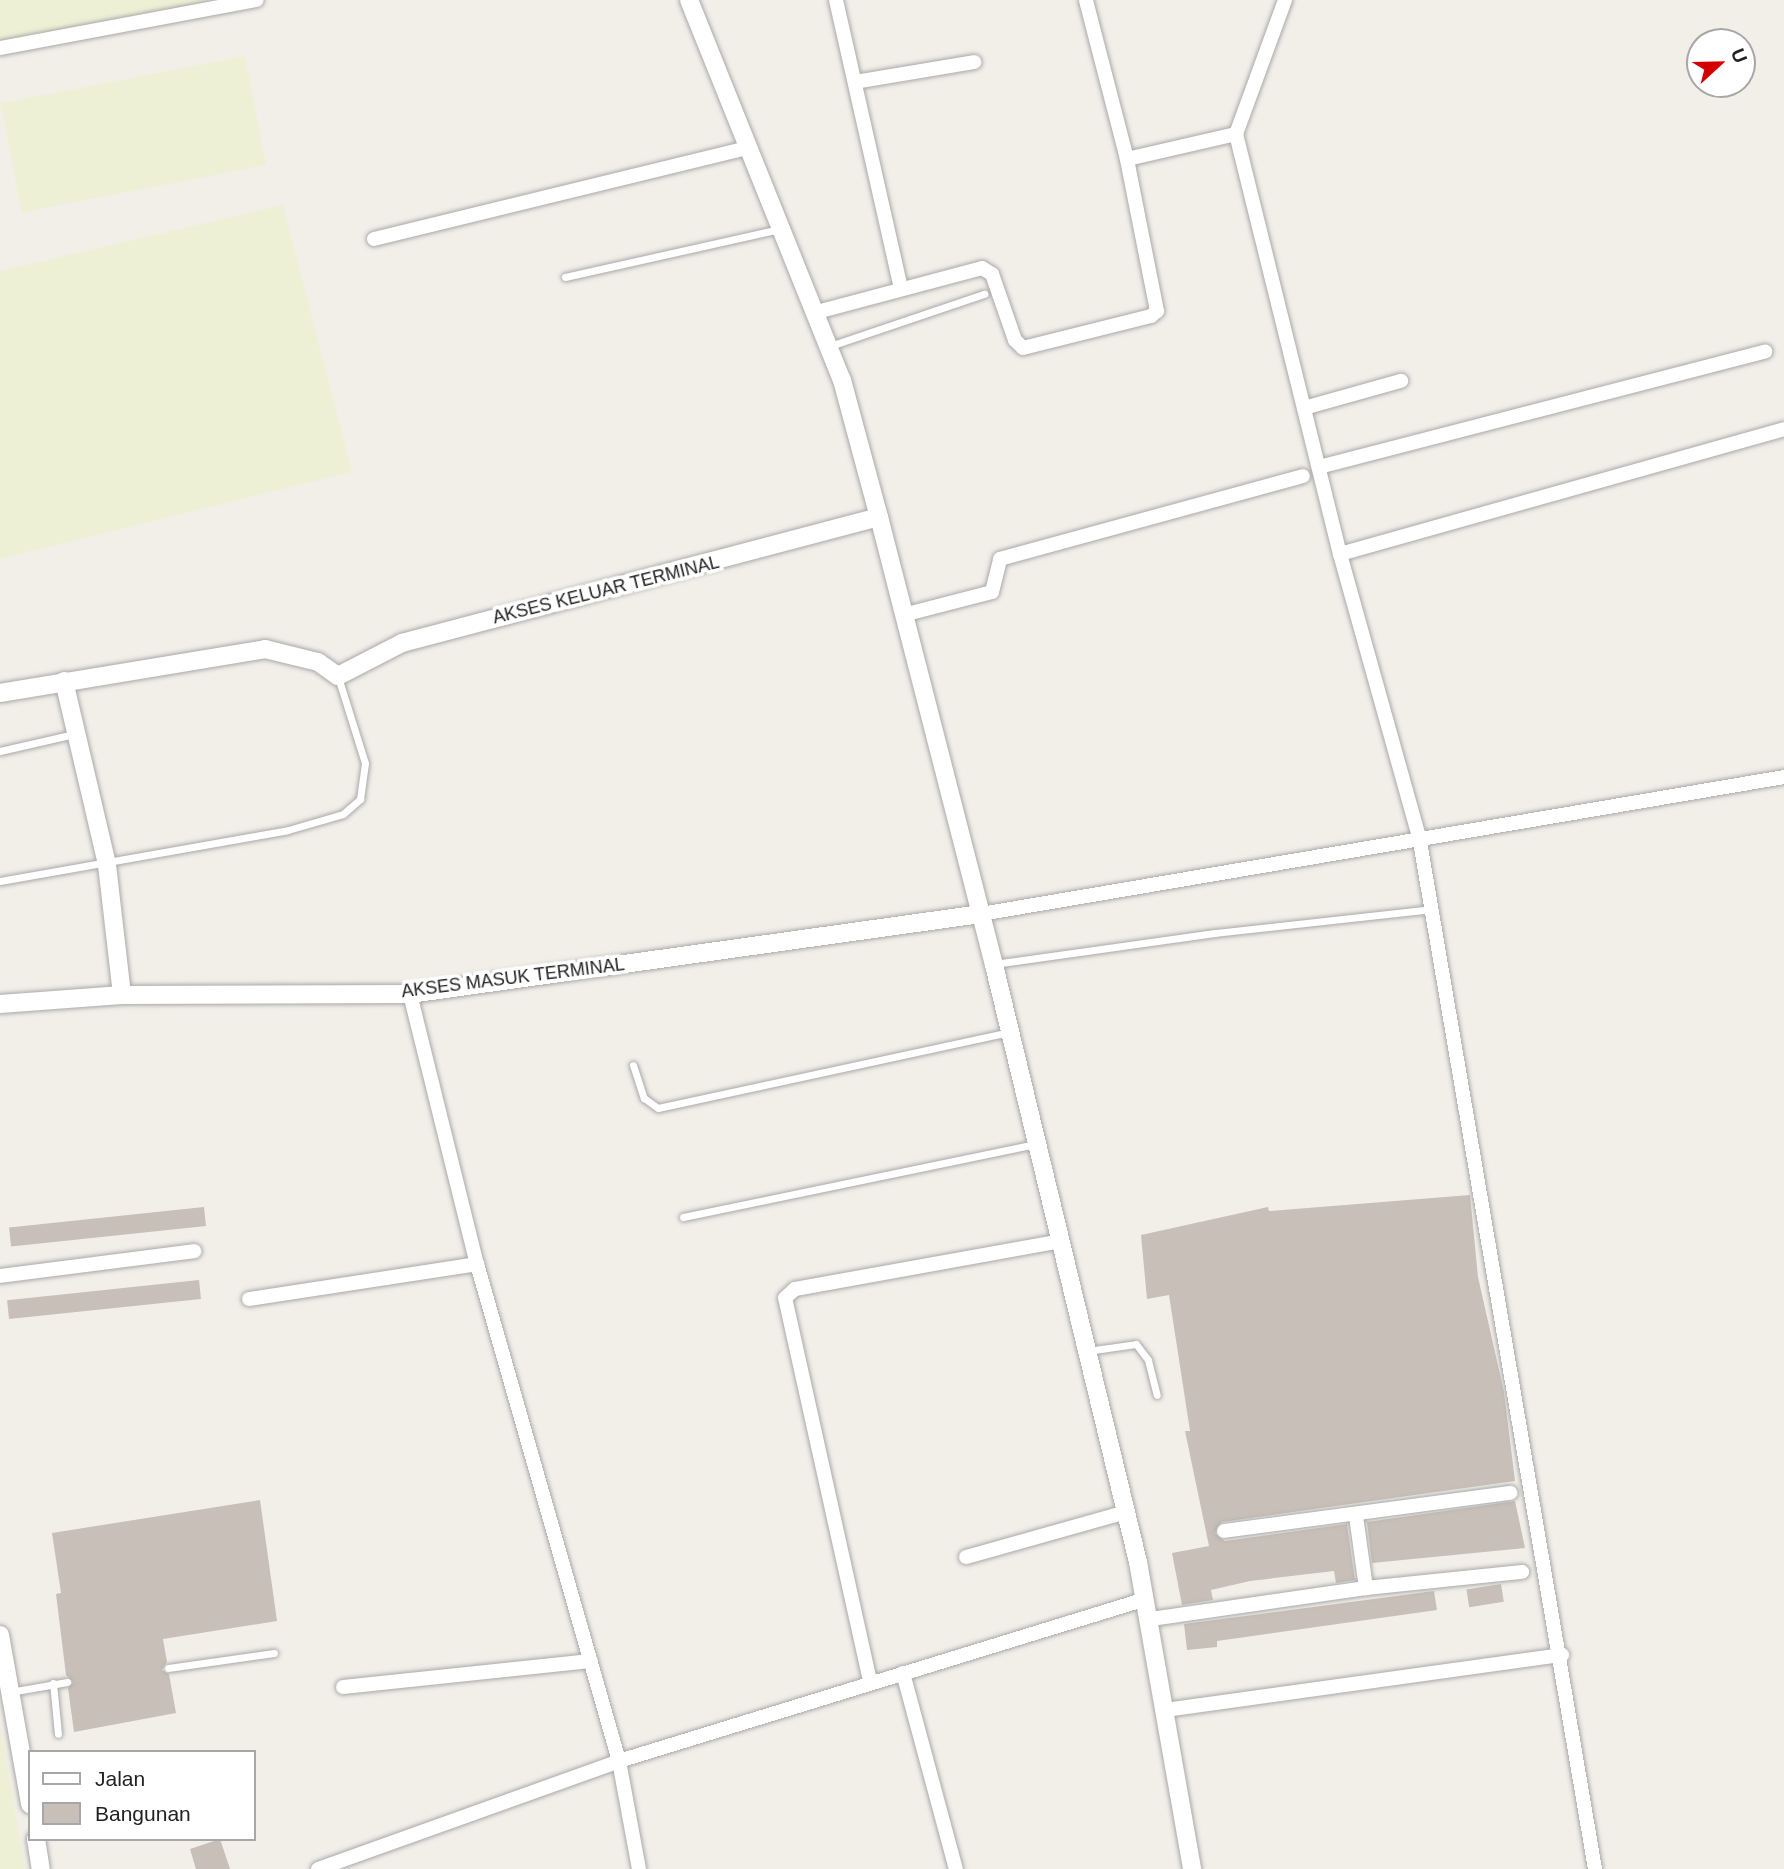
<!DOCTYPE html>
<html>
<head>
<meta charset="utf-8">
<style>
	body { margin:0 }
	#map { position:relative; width:1784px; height:1869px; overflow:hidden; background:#f2efe9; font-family:Arial,sans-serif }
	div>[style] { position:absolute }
	.farmland>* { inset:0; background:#eef0d5; transform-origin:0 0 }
	.building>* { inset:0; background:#c7bfb8; transform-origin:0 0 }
	.roads { filter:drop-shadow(0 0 2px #a9a9a9) drop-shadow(0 0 2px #a9a9a9) }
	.service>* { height:7px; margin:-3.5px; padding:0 3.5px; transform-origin:3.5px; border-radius:3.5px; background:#fff }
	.minor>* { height:14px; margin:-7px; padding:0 7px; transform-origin:7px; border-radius:7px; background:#fff }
	.tertiary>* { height:18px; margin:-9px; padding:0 9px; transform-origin:9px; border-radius:9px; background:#fff }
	span { translate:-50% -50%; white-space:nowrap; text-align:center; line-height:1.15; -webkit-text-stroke:7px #fff; paint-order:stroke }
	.street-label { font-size:18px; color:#222 }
	.legend { position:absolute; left:28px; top:1750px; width:228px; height:91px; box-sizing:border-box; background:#fff; border:2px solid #a7a7a7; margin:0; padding:9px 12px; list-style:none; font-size:21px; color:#222 }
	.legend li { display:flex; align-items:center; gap:14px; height:35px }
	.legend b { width:35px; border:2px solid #a7a7a7 }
	.north { position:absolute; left:1686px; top:28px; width:70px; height:70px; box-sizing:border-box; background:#fff; border:2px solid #a7a7a7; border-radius:50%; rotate:68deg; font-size:19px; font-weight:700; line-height:28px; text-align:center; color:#222 }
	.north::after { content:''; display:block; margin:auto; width:24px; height:32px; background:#d40000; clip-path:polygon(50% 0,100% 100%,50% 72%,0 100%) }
</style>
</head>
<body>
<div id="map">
	<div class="farmland">
		<i style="clip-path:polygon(0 0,253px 0,255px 8px,0 47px)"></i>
		<i style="left:245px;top:56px;width:111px;height:249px;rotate:79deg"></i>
		<i style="clip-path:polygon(283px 205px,352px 472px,0 559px,0 271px)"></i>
		<i style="clip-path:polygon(0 1724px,25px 1869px,0 1869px)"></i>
	</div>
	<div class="building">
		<i style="clip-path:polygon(1470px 1195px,1478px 1277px,1504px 1392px,1515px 1481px,1222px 1522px,1215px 1533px,1225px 1541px,1347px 1524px,1355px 1580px,1336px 1583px,1334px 1571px,1250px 1581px,1211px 1590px,1213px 1600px,1182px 1605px,1172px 1553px,1209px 1546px,1185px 1431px,1190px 1431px,1169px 1295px,1147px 1299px,1141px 1235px,1268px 1207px,1269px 1211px)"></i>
		<i style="left:204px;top:1207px;width:19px;height:196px;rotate:84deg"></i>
		<i style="left:199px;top:1280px;width:19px;height:193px;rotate:84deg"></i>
		<i style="clip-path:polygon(260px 1500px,277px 1621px,163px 1639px,167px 1662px,162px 1670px,169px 1674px,176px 1713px,74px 1732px,68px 1688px,73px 1682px,66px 1675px,56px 1594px,61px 1593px,52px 1533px)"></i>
		<i style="clip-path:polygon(1515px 1501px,1525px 1548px,1372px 1563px,1367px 1522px)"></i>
		<i style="left:1501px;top:1584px;width:18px;height:35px;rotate:81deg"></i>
		<i style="clip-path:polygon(1434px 1591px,1437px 1610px,1217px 1641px,1217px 1647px,1187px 1650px,1184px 1624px)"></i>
		<i style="clip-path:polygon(220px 1839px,230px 1869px,196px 1869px,190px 1849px)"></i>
	</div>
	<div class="roads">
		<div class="service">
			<i style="left:565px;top:277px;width:220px;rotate:-12.6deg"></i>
			<i style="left:830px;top:346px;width:163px;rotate:-18.7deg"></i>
			<i style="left:0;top:751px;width:76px;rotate:-12.9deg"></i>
			<i style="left:0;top:881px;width:292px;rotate:-10deg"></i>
			<i style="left:288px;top:830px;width:57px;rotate:-16.2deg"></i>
			<i style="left:343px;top:814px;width:23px;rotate:-41deg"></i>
			<i style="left:360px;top:799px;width:36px;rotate:-82deg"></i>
			<i style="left:365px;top:763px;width:90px;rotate:-107.4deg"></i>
			<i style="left:994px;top:964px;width:223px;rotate:-8deg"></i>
			<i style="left:1215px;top:933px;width:218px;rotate:-6.3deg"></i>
			<i style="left:633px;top:1065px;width:35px;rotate:72deg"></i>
			<i style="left:644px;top:1098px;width:17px;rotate:36deg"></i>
			<i style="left:658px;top:1108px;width:359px;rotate:-12.2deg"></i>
			<i style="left:683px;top:1217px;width:359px;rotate:-11.7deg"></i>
			<i style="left:1087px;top:1351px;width:49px;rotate:-8.1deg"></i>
			<i style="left:1136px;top:1344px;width:20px;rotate:53deg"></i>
			<i style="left:1148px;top:1360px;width:36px;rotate:76deg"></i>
			<i style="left:168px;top:1668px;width:107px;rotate:-8.1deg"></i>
			<i style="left:53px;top:1683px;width:51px;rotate:84.4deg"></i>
			<i style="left:10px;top:1692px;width:58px;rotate:-10deg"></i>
		</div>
		<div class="minor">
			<i style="left:836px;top:0;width:296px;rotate:77.3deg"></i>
			<i style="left:0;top:48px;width:261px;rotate:-10.6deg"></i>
			<i style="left:855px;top:82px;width:121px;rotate:-9.5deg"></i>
			<i style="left:1236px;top:134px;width:143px;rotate:-69.9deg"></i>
			<i style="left:1127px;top:159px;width:112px;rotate:-12.9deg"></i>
			<i style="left:1236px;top:134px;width:433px;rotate:76.1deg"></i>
			<i style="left:1340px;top:554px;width:293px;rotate:74.4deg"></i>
			<i style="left:1419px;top:836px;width:1048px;rotate:80.33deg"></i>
			<i style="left:374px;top:239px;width:383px;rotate:-13.7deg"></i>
			<i style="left:817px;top:312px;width:171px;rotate:-14.9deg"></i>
			<i style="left:982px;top:268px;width:12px;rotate:31deg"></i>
			<i style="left:992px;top:274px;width:70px;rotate:70.8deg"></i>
			<i style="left:1015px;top:340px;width:11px;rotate:45deg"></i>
			<i style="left:1023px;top:348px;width:132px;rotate:-14deg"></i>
			<i style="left:1151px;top:316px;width:8px;rotate:-40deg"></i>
			<i style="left:1157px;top:311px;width:155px;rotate:-101.2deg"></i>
			<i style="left:1127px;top:159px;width:164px;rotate:-104.5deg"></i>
			<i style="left:1304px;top:408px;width:101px;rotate:-15.6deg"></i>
			<i style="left:1319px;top:467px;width:461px;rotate:-14.5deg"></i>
			<i style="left:1340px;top:554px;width:461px;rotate:-15.7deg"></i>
			<i style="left:903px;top:615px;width:92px;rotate:-14.5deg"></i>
			<i style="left:992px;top:592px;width:34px;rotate:-76deg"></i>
			<i style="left:1000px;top:559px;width:314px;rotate:-15.3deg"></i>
			<i style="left:981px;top:914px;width:815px;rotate:-9.68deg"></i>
			<i style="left:410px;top:994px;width:278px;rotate:76.1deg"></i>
			<i style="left:477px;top:1264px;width:517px;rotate:74.05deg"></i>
			<i style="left:619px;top:1761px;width:110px;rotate:79.5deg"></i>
			<i style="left:0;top:1276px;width:196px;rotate:-7.3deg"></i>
			<i style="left:249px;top:1299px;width:231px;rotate:-8.7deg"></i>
			<i style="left:1356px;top:1516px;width:73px;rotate:82.1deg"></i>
			<i style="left:1224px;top:1531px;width:289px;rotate:-7.6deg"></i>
			<i style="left:966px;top:1557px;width:166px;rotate:-15.7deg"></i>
			<i style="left:1151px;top:1619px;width:217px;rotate:-8.2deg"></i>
			<i style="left:1366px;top:1588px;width:157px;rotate:-5.9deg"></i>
			<i style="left:903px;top:1673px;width:203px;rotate:74.9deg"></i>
			<i style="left:870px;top:1681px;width:392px;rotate:-102.5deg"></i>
			<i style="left:785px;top:1298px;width:13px;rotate:-42deg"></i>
			<i style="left:795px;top:1289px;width:270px;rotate:-10.2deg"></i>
			<i style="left:343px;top:1687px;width:249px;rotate:-6deg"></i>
			<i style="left:1165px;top:1710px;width:401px;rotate:-7.9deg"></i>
			<i style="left:318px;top:1869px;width:320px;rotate:-19.7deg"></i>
			<i style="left:619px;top:1761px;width:551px;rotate:-17.09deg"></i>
		</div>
		<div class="tertiary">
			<i style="left:689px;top:0;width:410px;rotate:68.1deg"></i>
			<i style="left:842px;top:380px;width:142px;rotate:74.9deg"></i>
			<i style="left:879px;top:517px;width:463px;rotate:75.6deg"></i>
			<i style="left:994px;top:965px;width:614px;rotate:76.44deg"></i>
			<i style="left:1138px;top:1562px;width:312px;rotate:80deg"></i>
			<i style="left:64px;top:681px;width:189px;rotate:76.8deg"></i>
			<i style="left:107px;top:865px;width:131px;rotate:83.4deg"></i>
			<i style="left:0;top:693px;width:269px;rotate:-9.4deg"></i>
			<i style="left:265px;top:649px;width:55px;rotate:13.8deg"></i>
			<i style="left:318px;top:662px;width:24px;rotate:35deg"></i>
			<i style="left:338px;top:676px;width:72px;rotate:-27.3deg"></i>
			<i style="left:402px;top:643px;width:493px;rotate:-14.8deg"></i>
			<i style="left:0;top:1004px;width:122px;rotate:-4.2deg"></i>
			<i style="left:122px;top:995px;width:288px;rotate:-0.2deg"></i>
			<i style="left:410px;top:994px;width:577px;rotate:-7.98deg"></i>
			<i style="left:0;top:1635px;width:172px;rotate:79.9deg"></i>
			<i style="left:36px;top:1839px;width:30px;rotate:81deg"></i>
		</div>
	</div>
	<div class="street-label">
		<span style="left:606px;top:590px;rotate:-14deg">AKSES KELUAR TERMINAL</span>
		<span style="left:513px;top:978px;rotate:-7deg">AKSES MASUK TERMINAL</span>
	</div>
	<ul class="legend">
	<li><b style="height:9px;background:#fff"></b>Jalan</li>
	<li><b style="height:19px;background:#c7bfb8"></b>Bangunan</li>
	</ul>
	<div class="north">U</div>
</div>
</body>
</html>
